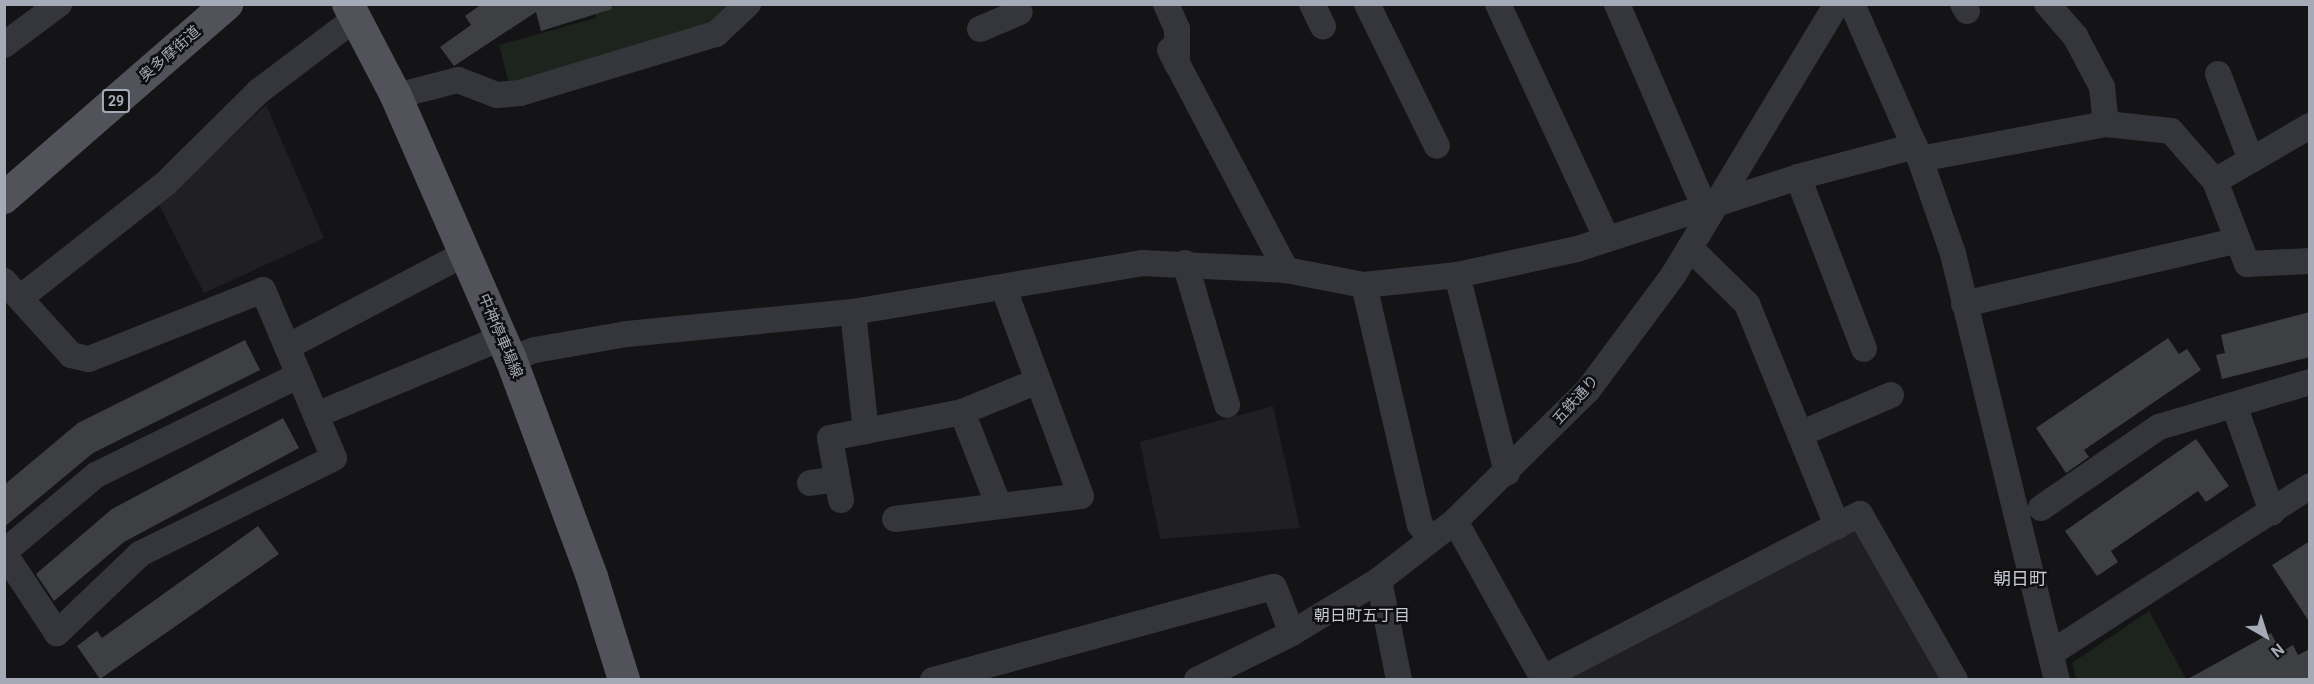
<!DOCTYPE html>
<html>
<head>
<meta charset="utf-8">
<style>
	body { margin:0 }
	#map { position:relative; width:2314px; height:684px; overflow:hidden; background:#141416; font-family:Roboto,"Noto Sans JP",sans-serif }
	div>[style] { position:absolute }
	.built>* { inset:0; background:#202023 }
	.green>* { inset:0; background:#1c241d }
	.building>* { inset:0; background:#3e3f43 }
	.minor>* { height:26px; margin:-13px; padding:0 13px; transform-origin:13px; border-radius:13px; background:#35363b }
	.major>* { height:32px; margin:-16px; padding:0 16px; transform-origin:16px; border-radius:16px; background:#51525a }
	span { translate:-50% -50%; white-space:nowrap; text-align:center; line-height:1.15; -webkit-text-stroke:5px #0f0f11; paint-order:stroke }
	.shield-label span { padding:2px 4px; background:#0f0f11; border:2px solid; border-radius:4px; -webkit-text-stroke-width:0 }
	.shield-label { font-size:14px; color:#a5aab7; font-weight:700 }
	.street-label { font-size:15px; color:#a5aab7 }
	.neighbourhood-label { font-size:16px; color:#c6c9d3 }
	.quarter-label { font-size:18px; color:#c6c9d3 }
	.frame { position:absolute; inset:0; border:6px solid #a5aab7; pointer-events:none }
	.north { position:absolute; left:2236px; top:606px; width:60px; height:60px; -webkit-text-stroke:4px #0f0f11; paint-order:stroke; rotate:141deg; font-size:16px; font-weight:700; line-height:24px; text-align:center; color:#a5aab7 }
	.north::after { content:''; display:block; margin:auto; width:21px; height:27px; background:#a5aab7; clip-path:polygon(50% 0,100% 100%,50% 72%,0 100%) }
</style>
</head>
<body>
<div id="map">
	<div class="built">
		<i style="clip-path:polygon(266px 105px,324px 238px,204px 293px,159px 205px)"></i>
		<i style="clip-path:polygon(1273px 406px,1300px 528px,1160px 539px,1140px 442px)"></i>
		<i style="clip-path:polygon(1858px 522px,1942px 680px,1562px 680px)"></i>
	</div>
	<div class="green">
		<i style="clip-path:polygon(595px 5px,737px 5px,709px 29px,509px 84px,499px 45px,596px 18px)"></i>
		<i style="clip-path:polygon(2149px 611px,2186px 679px,2076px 679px,2072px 663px)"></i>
	</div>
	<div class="building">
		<i style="clip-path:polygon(482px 4px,611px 4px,612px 9px,541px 31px,536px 12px,454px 66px,440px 47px,471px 25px,465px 16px)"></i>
		<i style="clip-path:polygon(2310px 312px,2310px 357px,2222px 379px,2216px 355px,2225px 353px,2221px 335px)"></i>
		<i style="clip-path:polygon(2168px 338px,2179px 354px,2187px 349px,2201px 370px,2084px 450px,2089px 457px,2066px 473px,2036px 428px)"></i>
		<i style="clip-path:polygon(245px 340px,260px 370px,93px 453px,4px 527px,4px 485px,78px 423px)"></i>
		<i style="clip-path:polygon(283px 418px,299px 448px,124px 542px,54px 601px,36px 574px,112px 509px)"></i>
		<i style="clip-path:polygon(2196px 439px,2229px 486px,2206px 502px,2198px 491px,2111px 551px,2118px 562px,2097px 576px,2065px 531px)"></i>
		<i style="clip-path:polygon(258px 526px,279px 554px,100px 679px,77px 646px,97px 631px,102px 638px)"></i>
		<i style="clip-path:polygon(2310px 541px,2310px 623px,2272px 565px)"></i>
		<i style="clip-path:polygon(2271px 633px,2281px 652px,2293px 645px,2298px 655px,2310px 649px,2310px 680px,2186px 680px)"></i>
	</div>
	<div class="minor">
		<i style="left:1166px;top:4px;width:27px;rotate:66deg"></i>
		<i style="left:1177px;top:29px;width:35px;rotate:90deg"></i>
		<i style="left:1312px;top:4px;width:25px;rotate:64deg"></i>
		<i style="left:1367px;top:4px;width:158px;rotate:63.8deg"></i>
		<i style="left:1498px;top:4px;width:259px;rotate:65.1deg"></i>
		<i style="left:1617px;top:4px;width:222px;rotate:66.7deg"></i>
		<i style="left:1852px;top:4px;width:169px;rotate:66.3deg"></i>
		<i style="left:1920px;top:159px;width:101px;rotate:70.8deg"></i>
		<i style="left:1953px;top:254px;width:439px;rotate:76.3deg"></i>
		<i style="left:1963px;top:4px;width:8px;rotate:60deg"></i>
		<i style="left:2047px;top:4px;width:43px;rotate:48.8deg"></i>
		<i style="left:2075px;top:36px;width:58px;rotate:62.1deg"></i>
		<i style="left:2102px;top:87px;width:37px;rotate:84deg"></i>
		<i style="left:980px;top:29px;width:43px;rotate:-23deg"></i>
		<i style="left:4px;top:45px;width:69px;rotate:-36.7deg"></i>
		<i style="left:1170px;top:50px;width:249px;rotate:62.2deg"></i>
		<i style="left:2218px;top:74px;width:92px;rotate:69deg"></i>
		<i style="left:396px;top:96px;width:64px;rotate:-14.5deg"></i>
		<i style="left:458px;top:80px;width:42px;rotate:21deg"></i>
		<i style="left:497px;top:95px;width:23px;rotate:-5deg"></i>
		<i style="left:520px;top:93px;width:205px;rotate:-16.8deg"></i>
		<i style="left:716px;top:34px;width:44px;rotate:-43.2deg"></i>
		<i style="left:1920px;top:159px;width:189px;rotate:-10.7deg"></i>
		<i style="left:2106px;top:124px;width:65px;rotate:6.1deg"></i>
		<i style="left:2171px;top:131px;width:67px;rotate:48.7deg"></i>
		<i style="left:2215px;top:181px;width:89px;rotate:68.9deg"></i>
		<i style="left:2247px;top:264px;width:63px;rotate:-2.7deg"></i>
		<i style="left:1798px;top:177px;width:184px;rotate:69deg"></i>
		<i style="left:2215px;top:181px;width:110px;rotate:-30.1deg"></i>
		<i style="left:1690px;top:248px;width:80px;rotate:44.5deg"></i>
		<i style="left:1747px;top:304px;width:240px;rotate:67.9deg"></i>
		<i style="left:1185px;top:263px;width:148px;rotate:73.5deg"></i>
		<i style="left:1457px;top:275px;width:204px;rotate:75.8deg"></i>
		<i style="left:4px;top:281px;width:100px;rotate:47.8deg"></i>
		<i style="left:71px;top:355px;width:18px;rotate:13deg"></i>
		<i style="left:89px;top:359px;width:187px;rotate:-21.6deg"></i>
		<i style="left:263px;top:290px;width:182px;rotate:67.1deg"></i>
		<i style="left:334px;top:458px;width:216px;rotate:153.7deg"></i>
		<i style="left:140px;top:554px;width:115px;rotate:136.4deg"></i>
		<i style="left:57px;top:633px;width:96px;rotate:-123.5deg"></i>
		<i style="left:1364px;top:285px;width:246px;rotate:76.9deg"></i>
		<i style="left:1420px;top:525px;width:18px;rotate:49deg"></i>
		<i style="left:20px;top:298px;width:184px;rotate:-38.2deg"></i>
		<i style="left:165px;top:184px;width:132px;rotate:-44.7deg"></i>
		<i style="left:259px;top:91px;width:121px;rotate:-37deg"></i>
		<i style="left:1964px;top:304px;width:281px;rotate:-13.1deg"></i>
		<i style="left:853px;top:312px;width:120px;rotate:83.8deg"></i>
		<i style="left:287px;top:347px;width:200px;rotate:-27.7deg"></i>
		<i style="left:511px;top:359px;width:26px;rotate:-21deg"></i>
		<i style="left:535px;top:350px;width:93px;rotate:-9.9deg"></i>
		<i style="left:627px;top:334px;width:227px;rotate:-5.6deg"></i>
		<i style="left:853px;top:312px;width:293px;rotate:-9.6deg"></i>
		<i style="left:1142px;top:263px;width:144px;rotate:2.8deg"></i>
		<i style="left:1286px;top:270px;width:79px;rotate:10.9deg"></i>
		<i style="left:1364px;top:285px;width:94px;rotate:-6.1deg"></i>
		<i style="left:1457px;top:275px;width:123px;rotate:-12.2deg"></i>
		<i style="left:1577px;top:249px;width:232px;rotate:-18deg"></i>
		<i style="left:1798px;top:177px;width:121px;rotate:-14.8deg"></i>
		<i style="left:2234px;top:405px;width:114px;rotate:70.4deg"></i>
		<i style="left:962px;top:412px;width:101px;rotate:68.5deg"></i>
		<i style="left:316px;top:415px;width:200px;rotate:-22.6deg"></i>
		<i style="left:1800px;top:434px;width:99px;rotate:-23.2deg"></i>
		<i style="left:810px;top:483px;width:27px;rotate:-8deg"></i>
		<i style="left:841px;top:500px;width:63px;rotate:-100.1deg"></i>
		<i style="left:830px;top:438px;width:135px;rotate:-11.1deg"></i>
		<i style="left:962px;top:412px;width:82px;rotate:-22.2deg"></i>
		<i style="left:2041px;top:508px;width:143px;rotate:-34.5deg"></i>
		<i style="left:2159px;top:427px;width:158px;rotate:-16.6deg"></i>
		<i style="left:895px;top:519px;width:187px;rotate:-7deg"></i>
		<i style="left:1081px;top:496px;width:221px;rotate:-110.4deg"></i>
		<i style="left:1455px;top:521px;width:182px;rotate:60.8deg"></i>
		<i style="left:4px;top:552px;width:120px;rotate:-39.9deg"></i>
		<i style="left:96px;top:475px;width:226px;rotate:-26.2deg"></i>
		<i style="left:1379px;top:580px;width:102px;rotate:78.7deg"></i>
		<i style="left:2051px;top:653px;width:308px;rotate:-32.8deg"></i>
		<i style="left:1543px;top:678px;width:357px;rotate:-27.4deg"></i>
		<i style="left:1860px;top:514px;width:191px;rotate:60.2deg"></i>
		<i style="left:933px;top:680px;width:353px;rotate:-15.3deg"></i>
		<i style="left:1274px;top:587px;width:49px;rotate:68.6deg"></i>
		<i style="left:1197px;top:680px;width:106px;rotate:-26.3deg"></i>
		<i style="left:1292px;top:633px;width:102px;rotate:-31.3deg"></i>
		<i style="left:1379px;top:580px;width:96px;rotate:-37.8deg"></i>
		<i style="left:1455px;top:521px;width:187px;rotate:-44.6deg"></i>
		<i style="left:1588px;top:390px;width:144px;rotate:-53.4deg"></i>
		<i style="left:1674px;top:274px;width:315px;rotate:-58.9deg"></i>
	</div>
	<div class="major">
		<i style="left:348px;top:4px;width:104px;rotate:62.4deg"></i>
		<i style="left:396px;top:96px;width:287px;rotate:66.4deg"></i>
		<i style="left:511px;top:359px;width:233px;rotate:69.6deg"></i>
		<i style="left:592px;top:577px;width:108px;rotate:72.7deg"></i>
		<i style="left:4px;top:198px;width:296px;rotate:-41deg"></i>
	</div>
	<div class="shield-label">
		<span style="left:116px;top:101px">29</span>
	</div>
	<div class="street-label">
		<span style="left:170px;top:54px;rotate:-41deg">奥多摩街道</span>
		<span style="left:500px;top:336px;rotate:67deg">中神停車場線</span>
		<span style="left:1576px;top:400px;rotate:-48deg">五鉄通り</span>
	</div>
	<div class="neighbourhood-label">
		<span style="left:1362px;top:616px">朝日町五丁目</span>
	</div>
	<div class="quarter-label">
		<span style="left:2020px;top:579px">朝日町</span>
	</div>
	<div class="frame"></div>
	<div class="north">N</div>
</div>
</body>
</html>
